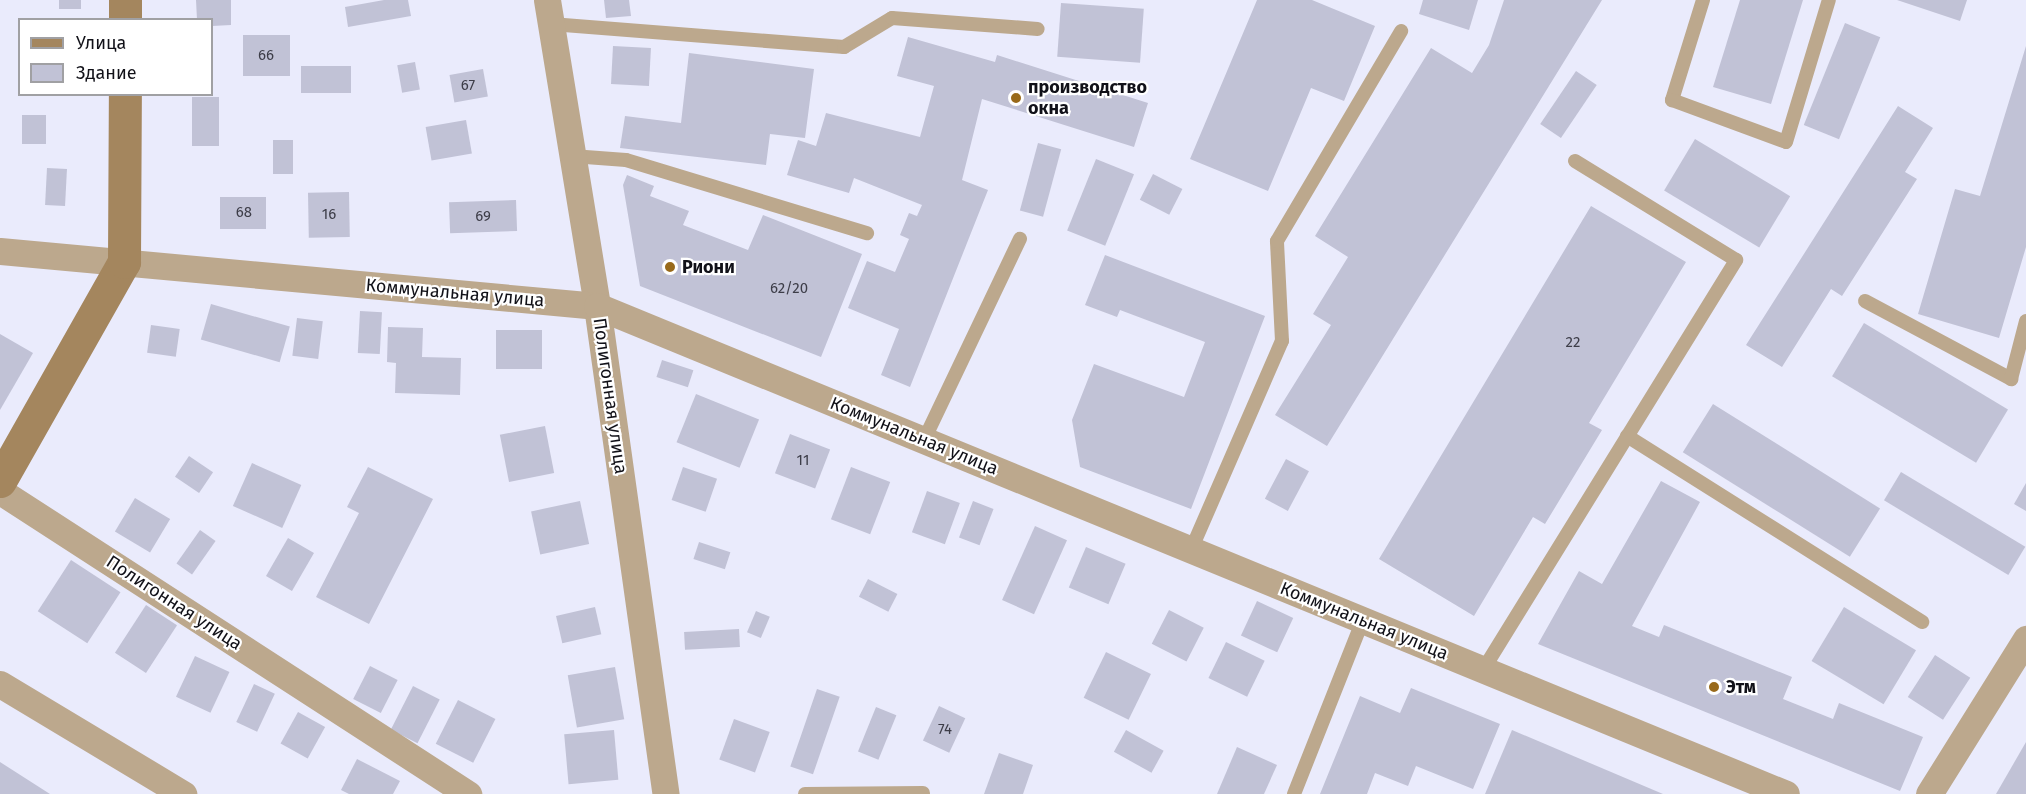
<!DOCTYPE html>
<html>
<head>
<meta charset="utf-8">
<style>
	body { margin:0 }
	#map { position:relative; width:2026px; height:794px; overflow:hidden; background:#eaebfc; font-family:"Fira Sans",sans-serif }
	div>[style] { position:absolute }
	.building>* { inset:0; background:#c1c2d6; transform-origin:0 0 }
	.lane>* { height:14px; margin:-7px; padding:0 7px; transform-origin:7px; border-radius:7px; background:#bca88d }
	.street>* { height:27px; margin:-13.5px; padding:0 13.5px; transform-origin:13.5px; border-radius:13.5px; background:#bca88d }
	.secondary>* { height:33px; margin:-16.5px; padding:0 16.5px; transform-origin:16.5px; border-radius:16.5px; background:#a4865e }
	.dots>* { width:16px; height:16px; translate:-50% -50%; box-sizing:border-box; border:3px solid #fff; border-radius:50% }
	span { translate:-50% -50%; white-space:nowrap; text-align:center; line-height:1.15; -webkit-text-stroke:4.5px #fff; paint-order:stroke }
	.number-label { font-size:15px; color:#3d3d48 }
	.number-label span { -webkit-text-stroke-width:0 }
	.poi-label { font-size:18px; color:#111118; font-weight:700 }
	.left { translate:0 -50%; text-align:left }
	.street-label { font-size:18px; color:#111118 }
	.legend { position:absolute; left:18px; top:18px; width:195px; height:78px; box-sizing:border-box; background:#fff; border:2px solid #a0a0a3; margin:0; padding:8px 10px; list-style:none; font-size:18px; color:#111118 }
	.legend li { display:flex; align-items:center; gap:12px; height:30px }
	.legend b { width:30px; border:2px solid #a0a0a3 }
</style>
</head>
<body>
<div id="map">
	<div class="building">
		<i style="left:59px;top:0;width:22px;height:9px"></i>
		<i style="clip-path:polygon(196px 0,231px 0,231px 25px,212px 26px,212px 20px,197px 20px)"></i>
		<i style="clip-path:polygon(384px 0,408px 0,411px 16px,348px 27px,345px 7px)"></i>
		<i style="clip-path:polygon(604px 0,629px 0,631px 16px,606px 18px)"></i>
		<i style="clip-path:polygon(1257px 0,1312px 0,1375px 26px,1344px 101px,1311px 88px,1268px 191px,1190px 159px)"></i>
		<i style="clip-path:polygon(1423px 0,1478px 0,1469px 30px,1419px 14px)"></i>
		<i style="clip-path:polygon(1504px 0,1602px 0,1327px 446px,1275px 415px,1331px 325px,1313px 314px,1348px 257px,1315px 236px,1431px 48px,1472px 73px,1489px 45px)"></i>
		<i style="clip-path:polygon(1740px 0,1803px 0,1771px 104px,1713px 87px)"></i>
		<i style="clip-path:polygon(1897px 0,1967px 0,1960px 21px)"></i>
		<i style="left:1061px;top:3px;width:83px;height:54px;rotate:4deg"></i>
		<i style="left:1845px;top:23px;width:38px;height:110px;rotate:22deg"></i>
		<i style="left:243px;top:35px;width:47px;height:41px"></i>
		<i style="clip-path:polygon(908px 37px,995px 62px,997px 55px,1148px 103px,1134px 147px,982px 99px,962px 180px,988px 190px,910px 387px,881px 375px,899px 329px,848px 308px,867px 261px,895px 272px,909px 239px,900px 235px,909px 213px,917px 216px,922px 205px,854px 178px,849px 193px,787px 175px,798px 140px,816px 146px,826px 113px,920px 137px,934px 86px,897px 76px)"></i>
		<i style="left:613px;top:46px;width:38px;height:38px;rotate:3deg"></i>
		<i style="clip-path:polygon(2026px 46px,2026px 247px,1999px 338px,1918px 314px,1955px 189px,1980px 196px)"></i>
		<i style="clip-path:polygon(689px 53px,814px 69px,805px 138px,770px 134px,766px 165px,620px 148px,625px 116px,681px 123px)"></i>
		<i style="left:415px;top:62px;width:28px;height:18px;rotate:80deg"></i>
		<i style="left:301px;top:66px;width:50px;height:27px"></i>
		<i style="left:483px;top:69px;width:28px;height:34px;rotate:80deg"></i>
		<i style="left:1576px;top:71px;width:25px;height:64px;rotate:34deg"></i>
		<i style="left:192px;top:97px;width:27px;height:49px"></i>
		<i style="clip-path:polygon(1898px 106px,1933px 128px,1905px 172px,1917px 179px,1842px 296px,1831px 289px,1782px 367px,1746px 345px)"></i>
		<i style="left:22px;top:115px;width:24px;height:29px"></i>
		<i style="left:466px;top:120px;width:34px;height:41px;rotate:80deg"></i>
		<i style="left:1695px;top:139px;width:111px;height:60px;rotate:31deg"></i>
		<i style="left:273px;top:140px;width:20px;height:34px"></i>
		<i style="left:1038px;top:143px;width:24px;height:70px;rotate:15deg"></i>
		<i style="left:1096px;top:159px;width:41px;height:77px;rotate:22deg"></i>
		<i style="left:47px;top:168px;width:20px;height:37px;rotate:3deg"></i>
		<i style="left:1153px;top:174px;width:33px;height:29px;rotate:27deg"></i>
		<i style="clip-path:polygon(627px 175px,654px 186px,650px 196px,689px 211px,683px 225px,748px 250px,763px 215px,862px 254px,821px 357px,640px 286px,623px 185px)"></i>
		<i style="left:349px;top:192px;width:45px;height:41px;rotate:89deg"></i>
		<i style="left:220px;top:197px;width:46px;height:32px"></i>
		<i style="left:516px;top:200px;width:31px;height:67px;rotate:88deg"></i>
		<i style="clip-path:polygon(1591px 206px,1686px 262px,1589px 423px,1602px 430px,1545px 524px,1533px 517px,1474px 616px,1379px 559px)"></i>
		<i style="clip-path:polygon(1105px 255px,1265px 316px,1191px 509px,1080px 467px,1072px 420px,1094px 364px,1184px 397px,1205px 342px,1120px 310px,1117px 317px,1085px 305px)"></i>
		<i style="left:211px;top:304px;width:82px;height:37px;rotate:16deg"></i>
		<i style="left:360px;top:311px;width:22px;height:42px;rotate:3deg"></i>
		<i style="left:297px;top:318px;width:26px;height:38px;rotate:7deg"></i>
		<i style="left:1864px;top:323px;width:168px;height:62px;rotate:31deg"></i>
		<i style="left:151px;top:325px;width:29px;height:28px;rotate:8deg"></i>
		<i style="clip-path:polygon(388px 327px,423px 328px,422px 357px,461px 358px,460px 395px,395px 393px,396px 363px,387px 362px)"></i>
		<i style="left:542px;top:330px;width:39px;height:46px;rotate:90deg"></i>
		<i style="clip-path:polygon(0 334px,33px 353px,0 410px)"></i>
		<i style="left:662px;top:360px;width:33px;height:18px;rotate:18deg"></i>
		<i style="left:696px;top:394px;width:68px;height:52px;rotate:22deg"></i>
		<i style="left:1713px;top:404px;width:197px;height:57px;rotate:32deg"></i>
		<i style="left:545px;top:426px;width:48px;height:46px;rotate:79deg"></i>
		<i style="left:790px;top:434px;width:43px;height:42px;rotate:21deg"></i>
		<i style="left:189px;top:456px;width:29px;height:25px;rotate:34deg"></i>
		<i style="left:1286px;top:459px;width:26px;height:45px;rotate:28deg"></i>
		<i style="left:252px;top:463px;width:54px;height:47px;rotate:24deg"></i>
		<i style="clip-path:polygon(368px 467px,433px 499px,369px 624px,316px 597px,359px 513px,347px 507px)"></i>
		<i style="left:683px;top:467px;width:36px;height:35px;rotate:19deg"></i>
		<i style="left:851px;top:467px;width:42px;height:56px;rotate:21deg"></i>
		<i style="left:1901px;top:472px;width:145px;height:33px;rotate:31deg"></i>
		<i style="clip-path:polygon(1661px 481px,1700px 502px,1632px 626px,1659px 637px,1664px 625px,1792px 677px,1783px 699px,1833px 719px,1839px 703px,1923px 737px,1900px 791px,1538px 644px,1579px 571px,1602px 584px)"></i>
		<i style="clip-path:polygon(2026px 483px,2026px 511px,2014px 504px)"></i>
		<i style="left:927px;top:491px;width:35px;height:44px;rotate:20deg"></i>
		<i style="left:135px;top:498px;width:41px;height:39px;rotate:31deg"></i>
		<i style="left:580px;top:501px;width:44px;height:50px;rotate:78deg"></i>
		<i style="left:973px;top:501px;width:22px;height:39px;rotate:21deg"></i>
		<i style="left:1035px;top:526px;width:35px;height:81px;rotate:24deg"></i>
		<i style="left:200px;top:530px;width:19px;height:41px;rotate:35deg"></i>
		<i style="left:288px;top:538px;width:30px;height:44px;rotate:30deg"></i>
		<i style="left:699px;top:542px;width:33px;height:18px;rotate:18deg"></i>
		<i style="left:1086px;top:547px;width:43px;height:44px;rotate:23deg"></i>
		<i style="left:71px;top:560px;width:59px;height:61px;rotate:33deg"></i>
		<i style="left:868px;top:579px;width:33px;height:20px;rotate:27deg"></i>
		<i style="left:1257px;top:601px;width:40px;height:38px;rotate:25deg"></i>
		<i style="left:146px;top:605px;width:37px;height:57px;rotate:33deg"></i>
		<i style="left:595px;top:607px;width:28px;height:40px;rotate:77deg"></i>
		<i style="left:1844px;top:607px;width:84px;height:63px;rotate:31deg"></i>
		<i style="left:1169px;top:610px;width:39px;height:38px;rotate:27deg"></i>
		<i style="left:756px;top:611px;width:15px;height:23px;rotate:23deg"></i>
		<i style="left:739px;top:629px;width:18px;height:55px;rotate:87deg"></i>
		<i style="left:1226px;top:642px;width:43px;height:40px;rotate:26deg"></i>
		<i style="left:1106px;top:652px;width:50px;height:51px;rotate:26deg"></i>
		<i style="left:1935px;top:655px;width:42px;height:50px;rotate:33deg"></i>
		<i style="left:195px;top:656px;width:38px;height:45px;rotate:25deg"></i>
		<i style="left:370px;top:666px;width:31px;height:37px;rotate:27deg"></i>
		<i style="left:615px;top:667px;width:53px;height:48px;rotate:80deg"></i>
		<i style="left:254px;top:684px;width:23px;height:42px;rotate:25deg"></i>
		<i style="left:413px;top:686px;width:30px;height:49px;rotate:27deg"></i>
		<i style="clip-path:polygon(1411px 688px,1500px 724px,1473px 789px,1416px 766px,1408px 786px,1375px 773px,1367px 794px,1320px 794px,1360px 696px,1400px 713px)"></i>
		<i style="left:817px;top:689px;width:24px;height:82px;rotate:19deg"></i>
		<i style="left:458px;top:700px;width:42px;height:49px;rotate:27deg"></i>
		<i style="left:939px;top:706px;width:29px;height:38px;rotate:25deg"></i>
		<i style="left:876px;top:707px;width:22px;height:48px;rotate:22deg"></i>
		<i style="left:298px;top:712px;width:31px;height:36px;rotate:29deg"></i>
		<i style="left:734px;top:719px;width:38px;height:43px;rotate:20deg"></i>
		<i style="left:614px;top:730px;width:50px;height:50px;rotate:85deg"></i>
		<i style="left:1126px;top:730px;width:43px;height:25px;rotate:29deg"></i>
		<i style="clip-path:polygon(1512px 730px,1663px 794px,1485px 794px)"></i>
		<i style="clip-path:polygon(2026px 742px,2026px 794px,1996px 794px)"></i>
		<i style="clip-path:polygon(1237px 747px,1277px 765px,1264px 794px,1217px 794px)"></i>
		<i style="clip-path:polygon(999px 753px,1033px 765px,1023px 794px,984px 794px)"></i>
		<i style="clip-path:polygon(357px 759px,400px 781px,393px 794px,349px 794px,341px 790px)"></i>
		<i style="clip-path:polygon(0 762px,50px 794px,0 794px)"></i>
	</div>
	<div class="lane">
		<i style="left:1703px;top:0;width:105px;rotate:107.2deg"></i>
		<i style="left:1672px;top:100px;width:121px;rotate:20.2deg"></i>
		<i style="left:1786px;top:142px;width:148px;rotate:-73.2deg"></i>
		<i style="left:551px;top:24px;width:294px;rotate:4.5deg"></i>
		<i style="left:844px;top:47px;width:56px;rotate:-31.1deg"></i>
		<i style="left:892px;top:18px;width:146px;rotate:4.3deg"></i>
		<i style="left:572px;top:156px;width:54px;rotate:4.2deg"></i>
		<i style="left:626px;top:160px;width:252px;rotate:16.9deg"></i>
		<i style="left:1865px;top:301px;width:166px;rotate:28.1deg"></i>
		<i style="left:2011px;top:379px;width:60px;rotate:-75.5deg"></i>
		<i style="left:1627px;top:436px;width:349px;rotate:32.2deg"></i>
		<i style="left:924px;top:440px;width:223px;rotate:-64.5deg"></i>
		<i style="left:1191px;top:550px;width:228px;rotate:-66.5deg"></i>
		<i style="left:1282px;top:341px;width:100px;rotate:-92.9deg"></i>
		<i style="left:1277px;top:241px;width:244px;rotate:-59.4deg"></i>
		<i style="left:1483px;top:670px;width:482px;rotate:-58.3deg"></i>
		<i style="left:1736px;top:260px;width:189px;rotate:-148.4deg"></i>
		<i style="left:805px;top:794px;width:118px;rotate:-0.5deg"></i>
		<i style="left:1294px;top:794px;width:187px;rotate:-68.4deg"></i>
	</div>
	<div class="street">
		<i style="left:547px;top:0;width:310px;rotate:80.7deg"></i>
		<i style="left:597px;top:306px;width:493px;rotate:82deg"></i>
		<i style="left:0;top:251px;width:600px;rotate:5.26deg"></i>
		<i style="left:597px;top:306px;width:1285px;rotate:22.31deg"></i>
		<i style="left:0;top:491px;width:558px;rotate:32.92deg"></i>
		<i style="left:0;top:684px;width:214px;rotate:31deg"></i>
		<i style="left:1929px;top:794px;width:183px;rotate:-58deg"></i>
	</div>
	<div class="secondary">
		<i style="left:125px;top:20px;width:20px;rotate:-90deg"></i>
		<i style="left:0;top:481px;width:252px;rotate:-60.5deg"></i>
		<i style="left:124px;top:262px;width:168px;rotate:-89.7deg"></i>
	</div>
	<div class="dots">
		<i style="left:1016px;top:98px;background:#98691a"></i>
		<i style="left:670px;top:267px;background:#98691a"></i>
		<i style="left:1714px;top:687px;background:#98691a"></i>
	</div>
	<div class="number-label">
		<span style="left:266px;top:56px">66</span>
		<span style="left:468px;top:86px">67</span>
		<span style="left:244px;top:213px">68</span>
		<span style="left:329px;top:215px">16</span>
		<span style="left:483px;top:217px">69</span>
		<span style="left:789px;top:289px">62/20</span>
		<span style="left:1573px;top:343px">22</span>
		<span style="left:803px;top:461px">11</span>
		<span style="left:945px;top:730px">74</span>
	</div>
	<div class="poi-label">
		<span class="left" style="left:1028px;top:98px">производство<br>окна</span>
		<span class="left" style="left:682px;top:267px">Риони</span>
		<span class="left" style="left:1726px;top:687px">Этм</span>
	</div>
	<div class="street-label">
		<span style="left:455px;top:293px;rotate:5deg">Коммунальная улица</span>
		<span style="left:610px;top:396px;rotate:82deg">Полигонная улица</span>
		<span style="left:914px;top:436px;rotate:22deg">Коммунальная улица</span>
		<span style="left:174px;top:603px;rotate:33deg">Полигонная улица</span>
		<span style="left:1364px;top:621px;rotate:22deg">Коммунальная улица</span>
	</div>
	<ul class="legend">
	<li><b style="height:8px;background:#a4865e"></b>Улица</li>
	<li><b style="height:16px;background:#c1c2d6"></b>Здание</li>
	</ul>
</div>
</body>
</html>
